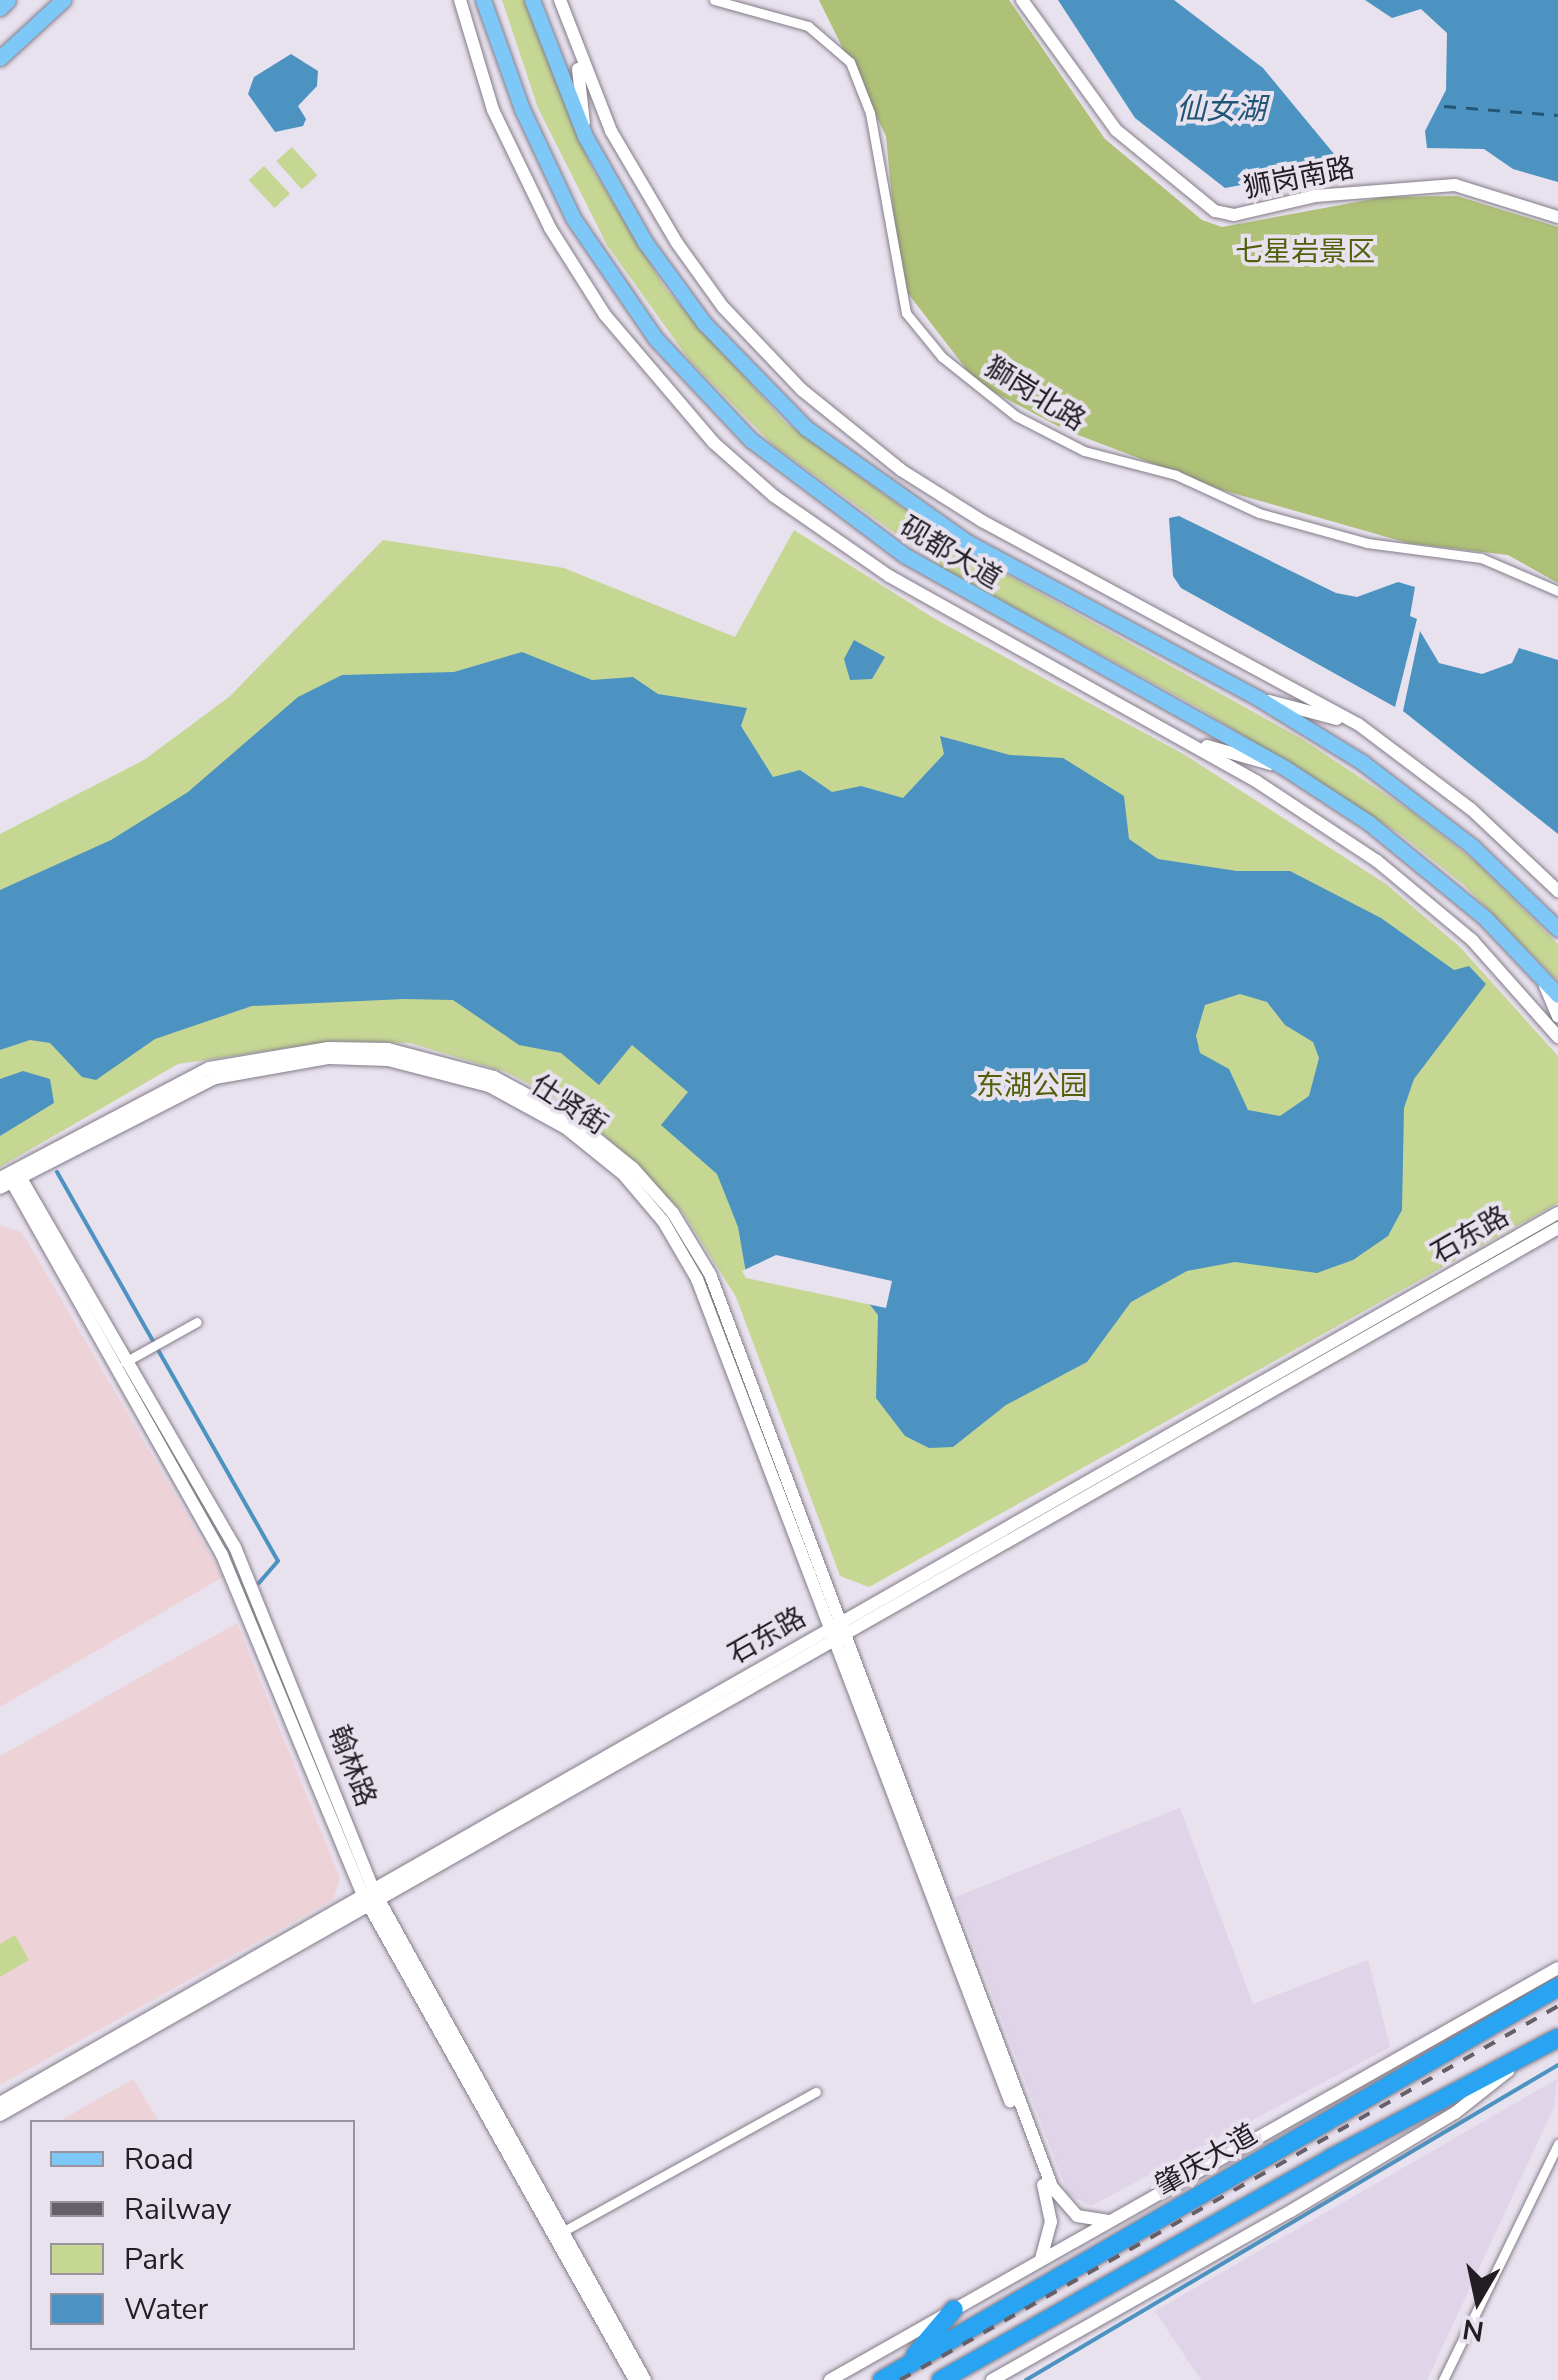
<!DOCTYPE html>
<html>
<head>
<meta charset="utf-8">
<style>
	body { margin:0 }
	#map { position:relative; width:1558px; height:2380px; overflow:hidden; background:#e8e1ee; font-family:"Nunito Sans","Noto Sans SC",sans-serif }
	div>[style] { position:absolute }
	.built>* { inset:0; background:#dfd4e8 }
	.education>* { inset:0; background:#edd3d8 }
	.green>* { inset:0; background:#c6d794; transform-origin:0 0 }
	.forest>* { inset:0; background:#aec176 }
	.water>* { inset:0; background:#4c93c2 }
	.pier>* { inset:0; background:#e8e1ee }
	.stream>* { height:4px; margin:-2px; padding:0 2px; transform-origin:2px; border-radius:2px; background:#4c93c2 }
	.ferry>* { height:2.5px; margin-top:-1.25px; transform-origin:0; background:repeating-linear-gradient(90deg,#215677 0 12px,transparent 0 22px) }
	.roads { filter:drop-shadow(0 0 2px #837c88) drop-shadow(0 0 2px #837c88) }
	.street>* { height:9px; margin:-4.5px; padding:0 4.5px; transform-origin:4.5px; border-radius:4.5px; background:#fff }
	.secondary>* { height:12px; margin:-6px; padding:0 6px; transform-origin:6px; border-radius:6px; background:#fff }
	.primary>* { height:15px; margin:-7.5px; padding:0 7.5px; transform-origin:7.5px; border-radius:7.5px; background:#7ec8f7 }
	.highway>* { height:18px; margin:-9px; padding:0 9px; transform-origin:9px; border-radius:9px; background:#28a4f2 }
	.rail>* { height:4px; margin-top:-2px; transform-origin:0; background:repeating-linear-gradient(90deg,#656068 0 12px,transparent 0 24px) }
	span { translate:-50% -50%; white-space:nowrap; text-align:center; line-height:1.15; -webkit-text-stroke:8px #e8e1ee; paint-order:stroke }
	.street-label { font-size:28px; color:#221f24 }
	.park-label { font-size:28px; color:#51600b }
	.water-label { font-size:30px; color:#215677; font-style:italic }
	.legend { position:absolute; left:30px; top:2120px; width:325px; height:230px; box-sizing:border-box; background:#e8e1ee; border:2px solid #99939d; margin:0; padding:12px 18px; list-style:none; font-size:30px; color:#221f24 }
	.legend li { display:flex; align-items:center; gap:20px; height:50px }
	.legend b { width:50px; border:2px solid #99939d }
	.north { position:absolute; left:1428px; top:2250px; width:100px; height:100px; -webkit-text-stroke:8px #e8e1ee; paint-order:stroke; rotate:189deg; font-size:28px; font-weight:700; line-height:40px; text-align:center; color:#221f24 }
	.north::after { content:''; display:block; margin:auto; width:35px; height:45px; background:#221f24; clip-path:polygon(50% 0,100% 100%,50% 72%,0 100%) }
</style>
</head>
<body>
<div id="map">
	<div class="built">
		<i style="clip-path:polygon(1180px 1808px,1253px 2004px,1368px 1960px,1390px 2047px,1091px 2206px,1068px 2194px,955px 1897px)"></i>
		<i style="clip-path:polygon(1557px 2079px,1554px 2107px,1427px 2380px,1201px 2380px,1155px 2311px)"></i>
	</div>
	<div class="education">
		<i style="clip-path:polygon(0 1225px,22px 1232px,223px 1577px,0 1707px)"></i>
		<i style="clip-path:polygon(237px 1623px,340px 1878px,333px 1900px,0 2085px,0 1756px)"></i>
		<i style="clip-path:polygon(133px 2079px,159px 2122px,58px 2122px)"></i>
	</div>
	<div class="green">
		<i style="clip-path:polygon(502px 0,527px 0,591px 166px,665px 288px,785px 422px,957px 547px,1302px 739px,1412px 812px,1477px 863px,1558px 944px,1558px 981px,1464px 885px,1400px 834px,1199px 708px,946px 570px,773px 445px,690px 361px,607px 245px,538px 108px)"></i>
		<i style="left:292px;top:147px;width:38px;height:21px;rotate:48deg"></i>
		<i style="left:264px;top:166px;width:38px;height:21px;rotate:47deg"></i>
		<i style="clip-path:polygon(794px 530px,937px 620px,1185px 755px,1386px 884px,1460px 947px,1558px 1056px,1558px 1203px,869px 1587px,840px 1576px,736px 1297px,682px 1211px,579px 1110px,506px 1072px,410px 1043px,333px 1041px,178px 1064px,0 1167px,0 834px,144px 760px,229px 697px,383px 540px,564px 568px,735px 637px)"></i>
		<i style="clip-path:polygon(15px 1935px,29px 1960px,0 1977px,0 1944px)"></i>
	</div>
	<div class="forest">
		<i style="clip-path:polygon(819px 0,1009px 0,1105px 139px,1202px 220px,1222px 227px,1384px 197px,1457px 196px,1558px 227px,1558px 583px,1508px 555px,1408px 543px,1222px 490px,1065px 430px,977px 383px,900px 283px,886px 136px)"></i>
	</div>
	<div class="water">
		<i style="clip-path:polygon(1058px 0,1174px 0,1263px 68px,1344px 166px,1225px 188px,1135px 118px)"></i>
		<i style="clip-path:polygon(1365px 0,1558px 0,1558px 182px,1513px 169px,1484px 149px,1427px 148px,1425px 131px,1446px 90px,1447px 33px,1421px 9px,1392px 18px)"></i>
		<i style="clip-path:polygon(291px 54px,318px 71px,317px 86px,298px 106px,306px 119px,303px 126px,275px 132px,248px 94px,254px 77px)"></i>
		<i style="clip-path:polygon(1179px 516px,1336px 593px,1357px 597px,1398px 582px,1415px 587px,1410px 616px,1417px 619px,1395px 707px,1181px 588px,1173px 576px,1169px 518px)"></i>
		<i style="clip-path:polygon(1420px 631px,1439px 663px,1482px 674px,1512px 663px,1519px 648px,1558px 660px,1558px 834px,1403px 711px)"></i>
		<i style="clip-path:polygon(854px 640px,885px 657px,872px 679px,850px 680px,844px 659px)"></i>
		<i style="clip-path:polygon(evenodd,522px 652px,592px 680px,633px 677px,658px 694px,747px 708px,741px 726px,773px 777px,800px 770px,832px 792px,861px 786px,903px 798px,944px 754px,940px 736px,1010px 755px,1063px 758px,1124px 796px,1129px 839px,1158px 859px,1237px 871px,1290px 871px,1381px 918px,1454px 970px,1469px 966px,1486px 984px,1414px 1079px,1404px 1108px,1402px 1210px,1388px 1236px,1353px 1260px,1317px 1273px,1235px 1262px,1187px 1271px,1131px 1302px,1087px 1362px,1006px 1405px,953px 1447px,929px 1448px,905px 1436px,876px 1398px,878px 1315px,867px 1301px,746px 1273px,738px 1227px,717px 1174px,661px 1125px,688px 1092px,632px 1045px,599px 1085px,561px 1053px,519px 1045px,453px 1000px,404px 999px,252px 1006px,155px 1039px,96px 1080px,82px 1077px,50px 1043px,30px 1040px,0 1050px,0 890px,111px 840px,188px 792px,298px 697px,342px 675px,454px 672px,522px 652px,1240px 994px,1267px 1002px,1285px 1025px,1313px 1042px,1319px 1058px,1309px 1096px,1280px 1116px,1248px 1110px,1229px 1069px,1200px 1053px,1196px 1036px,1205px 1005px,1240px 994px)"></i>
		<i style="clip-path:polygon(23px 1071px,50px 1079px,54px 1103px,0 1136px,0 1079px)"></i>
	</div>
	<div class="pier">
		<i style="clip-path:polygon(776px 1255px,892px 1281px,886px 1308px,746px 1278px,742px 1271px)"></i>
	</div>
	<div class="stream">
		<i style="left:57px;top:1172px;width:447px;rotate:60.4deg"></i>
		<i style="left:278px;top:1561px;width:29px;rotate:131deg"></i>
		<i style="left:1026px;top:2380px;width:618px;rotate:-30.63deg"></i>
	</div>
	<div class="ferry">
		<i style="left:1444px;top:106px;width:114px;rotate:4.5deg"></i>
	</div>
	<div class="roads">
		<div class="street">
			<i style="left:714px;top:0;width:98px;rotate:15.5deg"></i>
			<i style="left:808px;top:26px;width:55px;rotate:40.6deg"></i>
			<i style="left:850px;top:62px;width:55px;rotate:68.6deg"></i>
			<i style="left:870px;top:113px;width:203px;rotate:79.8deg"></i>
			<i style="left:906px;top:313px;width:57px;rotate:50.7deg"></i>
			<i style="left:942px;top:357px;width:95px;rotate:38.6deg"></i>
			<i style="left:1016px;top:416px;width:76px;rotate:27.2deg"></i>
			<i style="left:1084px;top:451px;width:95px;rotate:14.6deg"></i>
			<i style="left:1176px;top:475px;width:91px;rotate:24.6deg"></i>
			<i style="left:1259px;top:513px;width:112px;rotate:15.5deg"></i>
			<i style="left:1367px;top:543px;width:115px;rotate:7.5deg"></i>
			<i style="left:1481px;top:558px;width:84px;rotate:23.2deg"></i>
			<i style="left:125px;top:1362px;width:82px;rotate:-29.1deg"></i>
			<i style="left:562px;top:2232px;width:290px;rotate:-28.9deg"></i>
			<i style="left:1443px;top:2380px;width:263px;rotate:-64deg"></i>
		</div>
		<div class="secondary">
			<i style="left:460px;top:0;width:115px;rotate:73.3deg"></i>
			<i style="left:493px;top:110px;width:131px;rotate:64.2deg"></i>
			<i style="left:550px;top:228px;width:103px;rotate:57.7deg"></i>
			<i style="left:605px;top:315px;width:168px;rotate:49.6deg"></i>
			<i style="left:714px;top:443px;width:80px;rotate:41.5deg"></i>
			<i style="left:774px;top:496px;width:140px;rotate:34.8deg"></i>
			<i style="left:889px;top:576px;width:420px;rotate:29.2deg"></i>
			<i style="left:1256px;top:781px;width:145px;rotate:33.5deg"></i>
			<i style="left:1377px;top:861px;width:124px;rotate:39.7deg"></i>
			<i style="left:1472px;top:940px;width:130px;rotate:48.4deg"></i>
			<i style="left:560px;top:0;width:141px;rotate:68.7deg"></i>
			<i style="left:611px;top:131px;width:130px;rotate:59.5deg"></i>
			<i style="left:677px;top:243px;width:79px;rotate:54.3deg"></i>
			<i style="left:723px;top:307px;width:115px;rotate:46.4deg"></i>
			<i style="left:802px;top:390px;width:127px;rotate:38.9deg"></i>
			<i style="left:901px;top:470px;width:96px;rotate:32.2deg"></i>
			<i style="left:982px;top:521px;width:427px;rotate:28.4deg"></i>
			<i style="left:1358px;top:724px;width:141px;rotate:37deg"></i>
			<i style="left:1471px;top:809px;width:120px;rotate:43.3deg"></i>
			<i style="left:1022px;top:0;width:160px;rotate:54.1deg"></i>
			<i style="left:1116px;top:130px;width:128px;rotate:39.3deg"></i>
			<i style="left:1215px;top:211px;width:19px;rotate:12deg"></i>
			<i style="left:1234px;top:215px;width:83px;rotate:-13.2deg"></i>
			<i style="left:1315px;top:196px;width:140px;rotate:-4.5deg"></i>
			<i style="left:1455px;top:185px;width:108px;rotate:17.3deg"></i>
			<i style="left:578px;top:69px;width:54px;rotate:83.7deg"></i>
			<i style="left:1269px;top:701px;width:70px;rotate:14.8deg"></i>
			<i style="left:1207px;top:746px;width:66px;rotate:15.9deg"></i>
			<i style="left:1545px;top:986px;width:33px;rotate:67deg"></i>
			<i style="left:18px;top:1173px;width:432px;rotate:59.9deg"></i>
			<i style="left:235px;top:1547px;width:369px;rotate:68deg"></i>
			<i style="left:373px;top:1889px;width:561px;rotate:61.01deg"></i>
			<i style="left:9px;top:1177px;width:434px;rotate:60.6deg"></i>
			<i style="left:222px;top:1555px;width:368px;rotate:67.5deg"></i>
			<i style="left:363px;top:1895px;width:556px;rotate:60.72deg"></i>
			<i style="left:0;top:1178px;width:236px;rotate:-27.8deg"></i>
			<i style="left:209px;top:1068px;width:121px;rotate:-9.5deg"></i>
			<i style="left:328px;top:1048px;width:60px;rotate:1deg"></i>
			<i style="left:388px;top:1049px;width:110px;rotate:14.8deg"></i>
			<i style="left:494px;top:1077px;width:89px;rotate:28.3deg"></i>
			<i style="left:572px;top:1119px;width:78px;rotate:38.8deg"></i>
			<i style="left:633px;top:1168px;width:60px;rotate:48.4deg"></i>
			<i style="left:673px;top:1213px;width:71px;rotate:58.8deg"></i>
			<i style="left:710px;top:1274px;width:975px;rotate:69.46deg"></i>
			<i style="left:1052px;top:2187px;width:38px;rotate:49deg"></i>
			<i style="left:1077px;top:2216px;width:32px;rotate:9deg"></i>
			<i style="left:0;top:1188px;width:242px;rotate:-27.1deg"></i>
			<i style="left:215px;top:1078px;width:116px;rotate:-10deg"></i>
			<i style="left:329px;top:1058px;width:59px;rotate:1.9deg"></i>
			<i style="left:388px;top:1060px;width:104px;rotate:14.4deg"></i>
			<i style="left:489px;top:1086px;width:88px;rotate:28.6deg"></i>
			<i style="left:566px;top:1128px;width:75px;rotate:39deg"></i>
			<i style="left:624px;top:1175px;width:60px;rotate:49.7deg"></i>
			<i style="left:663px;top:1221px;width:67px;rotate:59.6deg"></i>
			<i style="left:697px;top:1279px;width:880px;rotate:69.15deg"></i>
			<i style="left:0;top:2103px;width:1794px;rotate:-29.74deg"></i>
			<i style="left:0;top:2115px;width:1793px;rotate:-29.65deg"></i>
			<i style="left:1041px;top:2259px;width:38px;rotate:-75deg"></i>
			<i style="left:1051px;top:2222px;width:38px;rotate:-102deg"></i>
			<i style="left:830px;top:2380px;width:836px;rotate:-29.51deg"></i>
			<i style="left:992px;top:2380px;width:343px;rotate:-29.5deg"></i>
			<i style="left:1291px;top:2211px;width:191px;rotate:-30.9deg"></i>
			<i style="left:1455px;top:2113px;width:68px;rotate:-38.4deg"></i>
		</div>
		<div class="primary">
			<i style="left:483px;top:0;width:116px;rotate:70.3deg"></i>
			<i style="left:522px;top:109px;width:120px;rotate:64.9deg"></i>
			<i style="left:573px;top:218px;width:147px;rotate:55.6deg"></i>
			<i style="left:656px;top:339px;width:139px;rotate:46.8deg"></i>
			<i style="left:751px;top:440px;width:191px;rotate:36.9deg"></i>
			<i style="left:904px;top:555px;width:436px;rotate:29.2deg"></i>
			<i style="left:1285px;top:768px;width:100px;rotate:33.2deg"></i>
			<i style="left:1369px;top:823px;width:150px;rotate:39.3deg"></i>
			<i style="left:1485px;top:918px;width:106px;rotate:46.5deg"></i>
			<i style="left:532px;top:0;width:146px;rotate:68.7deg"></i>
			<i style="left:585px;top:136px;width:122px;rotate:60.5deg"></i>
			<i style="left:645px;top:242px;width:100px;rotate:53.9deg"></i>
			<i style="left:704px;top:323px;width:146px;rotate:45.8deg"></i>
			<i style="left:806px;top:428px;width:197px;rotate:35.3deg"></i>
			<i style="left:967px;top:542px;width:330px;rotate:28.2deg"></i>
			<i style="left:1258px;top:698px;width:122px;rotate:31.6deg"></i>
			<i style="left:1362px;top:762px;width:140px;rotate:37.4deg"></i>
			<i style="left:1473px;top:847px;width:118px;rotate:44deg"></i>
			<i style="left:0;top:8px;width:11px;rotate:-45deg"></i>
			<i style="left:0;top:58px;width:86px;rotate:-42.6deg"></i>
		</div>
		<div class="highway">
			<i style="left:915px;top:2355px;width:60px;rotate:-49.7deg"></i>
			<i style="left:882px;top:2380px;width:782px;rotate:-30.17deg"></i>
			<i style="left:941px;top:2380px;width:449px;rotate:-29.6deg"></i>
			<i style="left:1331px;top:2158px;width:257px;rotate:-27.9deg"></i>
		</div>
	</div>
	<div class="rail">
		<i style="left:900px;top:2380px;width:757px;rotate:-29.61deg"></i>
	</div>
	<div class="street-label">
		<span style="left:1299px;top:178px;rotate:-11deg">狮岗南路</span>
		<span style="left:1035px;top:394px;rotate:32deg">獅岗北路</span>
		<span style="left:951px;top:553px;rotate:31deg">砚都大道</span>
		<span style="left:569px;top:1105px;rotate:33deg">仕贤街</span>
		<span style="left:1470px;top:1235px;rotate:-30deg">石东路</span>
		<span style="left:767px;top:1636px;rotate:-30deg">石东路</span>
		<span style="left:352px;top:1766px;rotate:69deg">翰林路</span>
		<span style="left:1206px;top:2160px;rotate:-30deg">肇庆大道</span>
	</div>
	<div class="park-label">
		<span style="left:1305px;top:252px">七星岩景区</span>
		<span style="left:1032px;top:1086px">东湖公园</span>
	</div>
	<div class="water-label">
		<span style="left:1221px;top:110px">仙女湖</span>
	</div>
	<ul class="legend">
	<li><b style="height:12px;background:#7ec8f7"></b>Road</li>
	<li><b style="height:12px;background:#656068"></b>Railway</li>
	<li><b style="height:28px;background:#c6d794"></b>Park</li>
	<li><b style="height:28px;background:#4c93c2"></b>Water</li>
	</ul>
	<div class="north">N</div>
</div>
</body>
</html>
